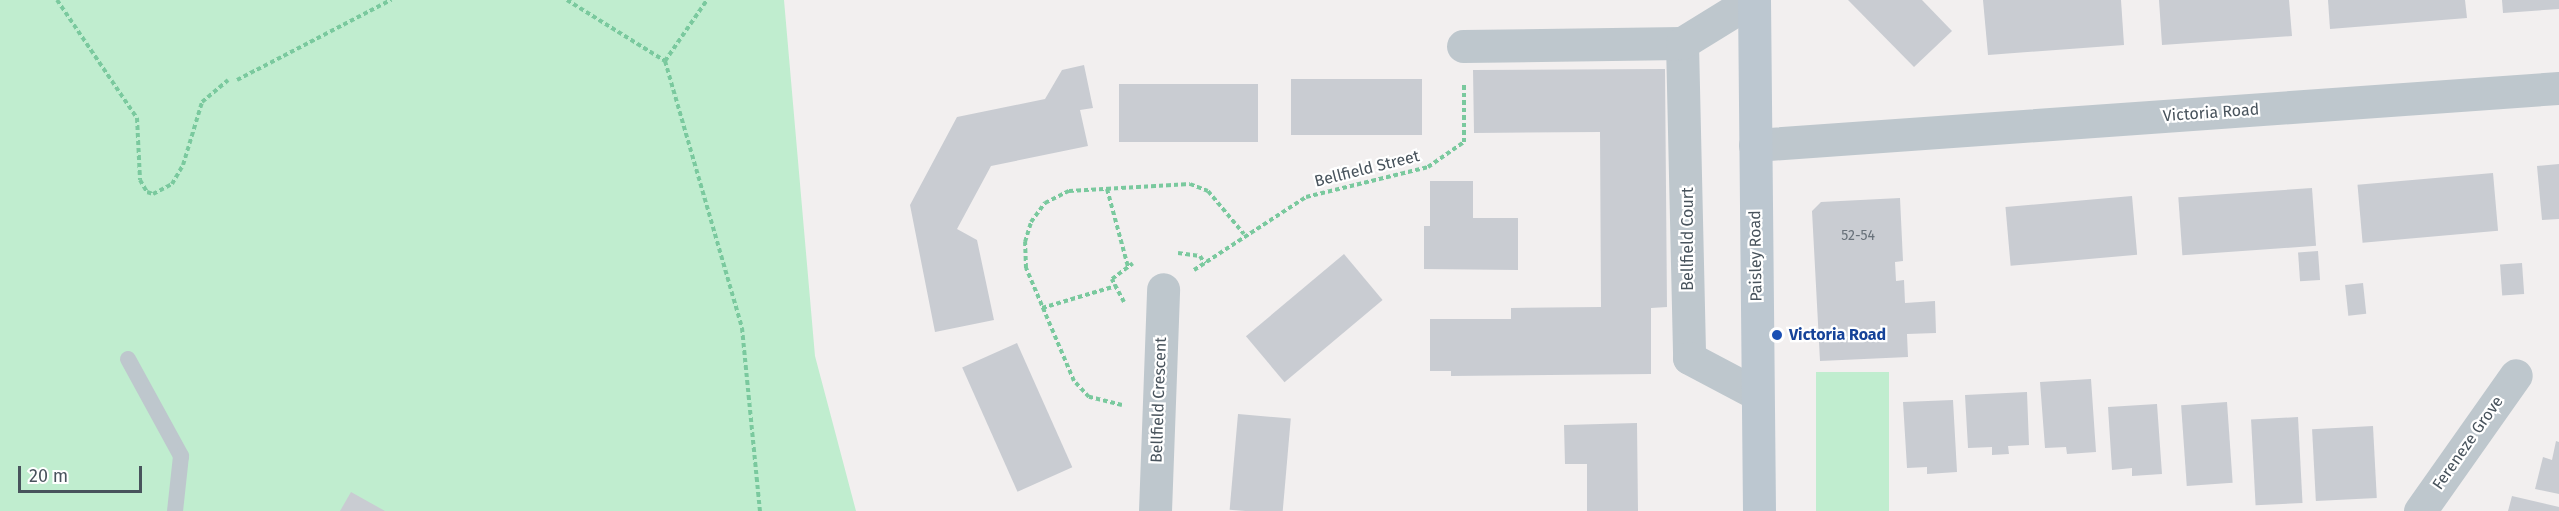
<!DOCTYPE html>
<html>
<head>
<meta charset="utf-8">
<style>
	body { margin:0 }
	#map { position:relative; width:2559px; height:511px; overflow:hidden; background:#f2efef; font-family:"Fira Sans",sans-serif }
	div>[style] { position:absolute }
	.green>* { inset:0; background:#c0edcf; transform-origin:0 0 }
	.building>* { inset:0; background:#c9ccd2; transform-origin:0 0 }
	.path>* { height:4px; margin-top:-2px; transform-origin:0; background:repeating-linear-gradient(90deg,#7ac99e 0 4.5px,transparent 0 7.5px) }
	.lane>* { height:16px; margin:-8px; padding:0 8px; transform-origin:8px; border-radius:8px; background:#bec7cd }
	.street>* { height:33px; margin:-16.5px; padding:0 16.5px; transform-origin:16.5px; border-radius:16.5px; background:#bec7cd }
	.secondary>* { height:33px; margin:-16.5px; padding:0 16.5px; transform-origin:16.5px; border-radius:16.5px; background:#bcc7d0 }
	.dots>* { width:16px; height:16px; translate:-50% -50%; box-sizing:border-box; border:3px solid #fff; border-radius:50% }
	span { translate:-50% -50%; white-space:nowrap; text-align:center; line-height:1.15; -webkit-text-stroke:4.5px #fff; paint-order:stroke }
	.number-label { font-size:14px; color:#68717a }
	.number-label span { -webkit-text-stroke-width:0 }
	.street-label { font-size:16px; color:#48535c }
	.transit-label { font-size:16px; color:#164399; font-weight:700 }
	.left { translate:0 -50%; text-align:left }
	.scale { position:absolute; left:18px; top:466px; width:124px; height:27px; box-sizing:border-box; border:3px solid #48535c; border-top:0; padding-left:8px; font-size:18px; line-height:21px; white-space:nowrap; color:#48535c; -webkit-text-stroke:4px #fff; paint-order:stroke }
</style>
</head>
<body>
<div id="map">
	<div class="green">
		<i style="clip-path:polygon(0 0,784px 0,815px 356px,856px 511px,0 511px)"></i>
		<i style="left:1816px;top:372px;width:73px;height:140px"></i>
	</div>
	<div class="building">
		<i style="clip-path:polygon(1848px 0,1922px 0,1952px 31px,1914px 67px)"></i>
		<i style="clip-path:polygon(1983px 0,2121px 0,2124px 45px,1988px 55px)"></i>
		<i style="clip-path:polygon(2159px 0,2289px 0,2292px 36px,2162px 45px)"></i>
		<i style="clip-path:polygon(2328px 0,2465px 0,2467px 18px,2330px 29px)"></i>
		<i style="clip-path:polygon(2502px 0,2559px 0,2559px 9px,2503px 13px)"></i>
		<i style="clip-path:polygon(1084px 65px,1093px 108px,1080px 110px,1088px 146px,991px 166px,957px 229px,977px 240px,994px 320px,935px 332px,910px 205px,957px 117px,1045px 99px,1062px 70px)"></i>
		<i style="clip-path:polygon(1665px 69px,1667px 307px,1651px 308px,1651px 374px,1451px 376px,1451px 371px,1430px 371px,1430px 319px,1511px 319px,1511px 308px,1601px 307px,1600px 132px,1474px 133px,1473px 70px)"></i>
		<i style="left:1291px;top:79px;width:131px;height:56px"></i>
		<i style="left:1119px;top:84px;width:139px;height:58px"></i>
		<i style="clip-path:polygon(2559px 164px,2559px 219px,2542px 220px,2537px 166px)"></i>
		<i style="left:2493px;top:173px;width:58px;height:136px;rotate:85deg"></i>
		<i style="clip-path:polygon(1430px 181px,1473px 181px,1473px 218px,1518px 218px,1518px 270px,1424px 269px,1424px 226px,1430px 226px)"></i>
		<i style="left:2312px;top:188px;width:58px;height:134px;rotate:86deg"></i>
		<i style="left:2132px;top:196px;width:59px;height:127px;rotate:85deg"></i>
		<i style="clip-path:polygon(1900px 198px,1903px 261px,1895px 262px,1896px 281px,1904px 280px,1905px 303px,1935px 301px,1936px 333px,1907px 334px,1908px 357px,1820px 361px,1812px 211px,1821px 202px)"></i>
		<i style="left:2318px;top:251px;width:29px;height:20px;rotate:86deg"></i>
		<i style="left:1344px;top:254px;width:60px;height:128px;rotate:50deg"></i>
		<i style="left:2522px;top:263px;width:31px;height:22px;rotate:86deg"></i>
		<i style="left:2363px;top:283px;width:31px;height:18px;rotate:84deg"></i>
		<i style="left:1017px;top:343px;width:136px;height:60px;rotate:66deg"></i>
		<i style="clip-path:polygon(2091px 379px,2096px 452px,2067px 454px,2066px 447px,2045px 448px,2040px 382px)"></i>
		<i style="clip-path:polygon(2027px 392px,2029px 445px,2008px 446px,2009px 454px,1992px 455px,1992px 447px,1968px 448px,1965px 395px)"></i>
		<i style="clip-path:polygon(1953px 400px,1957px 472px,1927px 474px,1927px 467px,1907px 468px,1903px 402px)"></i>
		<i style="left:2227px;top:402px;width:81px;height:46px;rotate:86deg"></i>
		<i style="clip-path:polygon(2157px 404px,2162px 474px,2132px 476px,2132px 468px,2112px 470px,2108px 407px)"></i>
		<i style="left:1238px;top:414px;width:53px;height:96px;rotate:5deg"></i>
		<i style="left:2298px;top:417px;width:86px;height:47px;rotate:87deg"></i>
		<i style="clip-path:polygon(1637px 423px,1638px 511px,1587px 511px,1587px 464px,1565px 464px,1564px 425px)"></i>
		<i style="left:2373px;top:426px;width:72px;height:61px;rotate:87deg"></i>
		<i style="clip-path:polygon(2556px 441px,2559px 442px,2559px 494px,2535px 489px,2543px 457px,2552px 460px)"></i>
		<i style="clip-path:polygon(351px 492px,385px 511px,340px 511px)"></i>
		<i style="clip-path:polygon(2512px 496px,2559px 507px,2559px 511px,2508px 511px)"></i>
	</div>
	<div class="path">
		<i style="left:57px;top:0;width:143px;rotate:55.9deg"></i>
		<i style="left:137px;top:118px;width:62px;rotate:87.2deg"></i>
		<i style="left:140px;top:180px;width:14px;rotate:60deg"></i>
		<i style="left:147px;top:192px;width:6px;rotate:18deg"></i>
		<i style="left:153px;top:194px;width:21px;rotate:-28deg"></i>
		<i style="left:172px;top:184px;width:22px;rotate:-60deg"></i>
		<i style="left:183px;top:165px;width:66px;rotate:-73.2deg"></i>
		<i style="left:202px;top:102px;width:34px;rotate:-40deg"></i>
		<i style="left:567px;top:0;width:115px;rotate:31.9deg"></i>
		<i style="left:665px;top:61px;width:74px;rotate:-55.5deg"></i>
		<i style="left:665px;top:61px;width:278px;rotate:73.9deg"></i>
		<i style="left:742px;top:328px;width:184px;rotate:84.4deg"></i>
		<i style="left:237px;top:80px;width:174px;rotate:-27.5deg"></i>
		<i style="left:1107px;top:189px;width:81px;rotate:74.9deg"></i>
		<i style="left:1178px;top:253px;width:22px;rotate:8deg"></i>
		<i style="left:1200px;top:256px;width:9px;rotate:58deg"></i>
		<i style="left:1194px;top:270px;width:134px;rotate:-33.1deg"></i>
		<i style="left:1306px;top:197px;width:126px;rotate:-13.8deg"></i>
		<i style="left:1428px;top:167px;width:44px;rotate:-34.8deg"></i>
		<i style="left:1464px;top:142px;width:58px;rotate:-90deg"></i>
		<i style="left:1124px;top:302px;width:26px;rotate:-118deg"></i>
		<i style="left:1112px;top:279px;width:26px;rotate:-37deg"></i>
		<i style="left:1042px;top:308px;width:77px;rotate:-16.6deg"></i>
		<i style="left:1122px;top:405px;width:34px;rotate:-166deg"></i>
		<i style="left:1089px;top:397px;width:22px;rotate:-133deg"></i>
		<i style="left:1074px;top:381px;width:123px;rotate:-113deg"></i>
		<i style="left:1026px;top:268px;width:26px;rotate:-92deg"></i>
		<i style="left:1025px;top:242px;width:21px;rotate:-73deg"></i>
		<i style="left:1031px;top:222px;width:24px;rotate:-54deg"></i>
		<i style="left:1045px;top:203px;width:27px;rotate:-27deg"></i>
		<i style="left:1069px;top:191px;width:121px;rotate:-3.3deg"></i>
		<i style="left:1190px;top:184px;width:19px;rotate:21deg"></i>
		<i style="left:1208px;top:191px;width:56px;rotate:50.1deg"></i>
	</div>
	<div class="lane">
		<i style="left:128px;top:359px;width:111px;rotate:61.3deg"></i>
		<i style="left:181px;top:456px;width:55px;rotate:96.2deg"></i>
	</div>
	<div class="street">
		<i style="left:1682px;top:43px;width:315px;rotate:88.7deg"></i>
		<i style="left:1689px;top:358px;width:77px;rotate:27.9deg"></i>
		<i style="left:1463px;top:46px;width:219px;rotate:-0.8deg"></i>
		<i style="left:1682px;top:43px;width:82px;rotate:-31.6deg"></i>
		<i style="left:1755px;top:145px;width:806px;rotate:-4.06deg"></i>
		<i style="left:1155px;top:511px;width:222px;rotate:-87.9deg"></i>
		<i style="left:2420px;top:511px;width:166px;rotate:-54.8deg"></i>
	</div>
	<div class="secondary">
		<i style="left:1754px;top:0;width:511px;rotate:89.44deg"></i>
	</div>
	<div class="dots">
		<i style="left:1777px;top:335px;background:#1a4fb4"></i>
	</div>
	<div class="number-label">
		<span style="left:1858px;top:236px">52-54</span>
	</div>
	<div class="street-label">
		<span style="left:2211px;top:113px;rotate:-4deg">Victoria Road</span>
		<span style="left:1367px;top:169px;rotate:-14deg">Bellfield Street</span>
		<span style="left:1688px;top:239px;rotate:-90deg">Bellfield Court</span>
		<span style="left:1756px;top:256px;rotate:-91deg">Paisley Road</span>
		<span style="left:1159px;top:400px;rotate:-88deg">Bellfield Crescent</span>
		<span style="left:2468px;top:443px;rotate:-55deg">Fereneze Grove</span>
	</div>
	<div class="transit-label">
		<span class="left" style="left:1789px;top:335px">Victoria Road</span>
	</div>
	<div class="scale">20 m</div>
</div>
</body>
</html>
